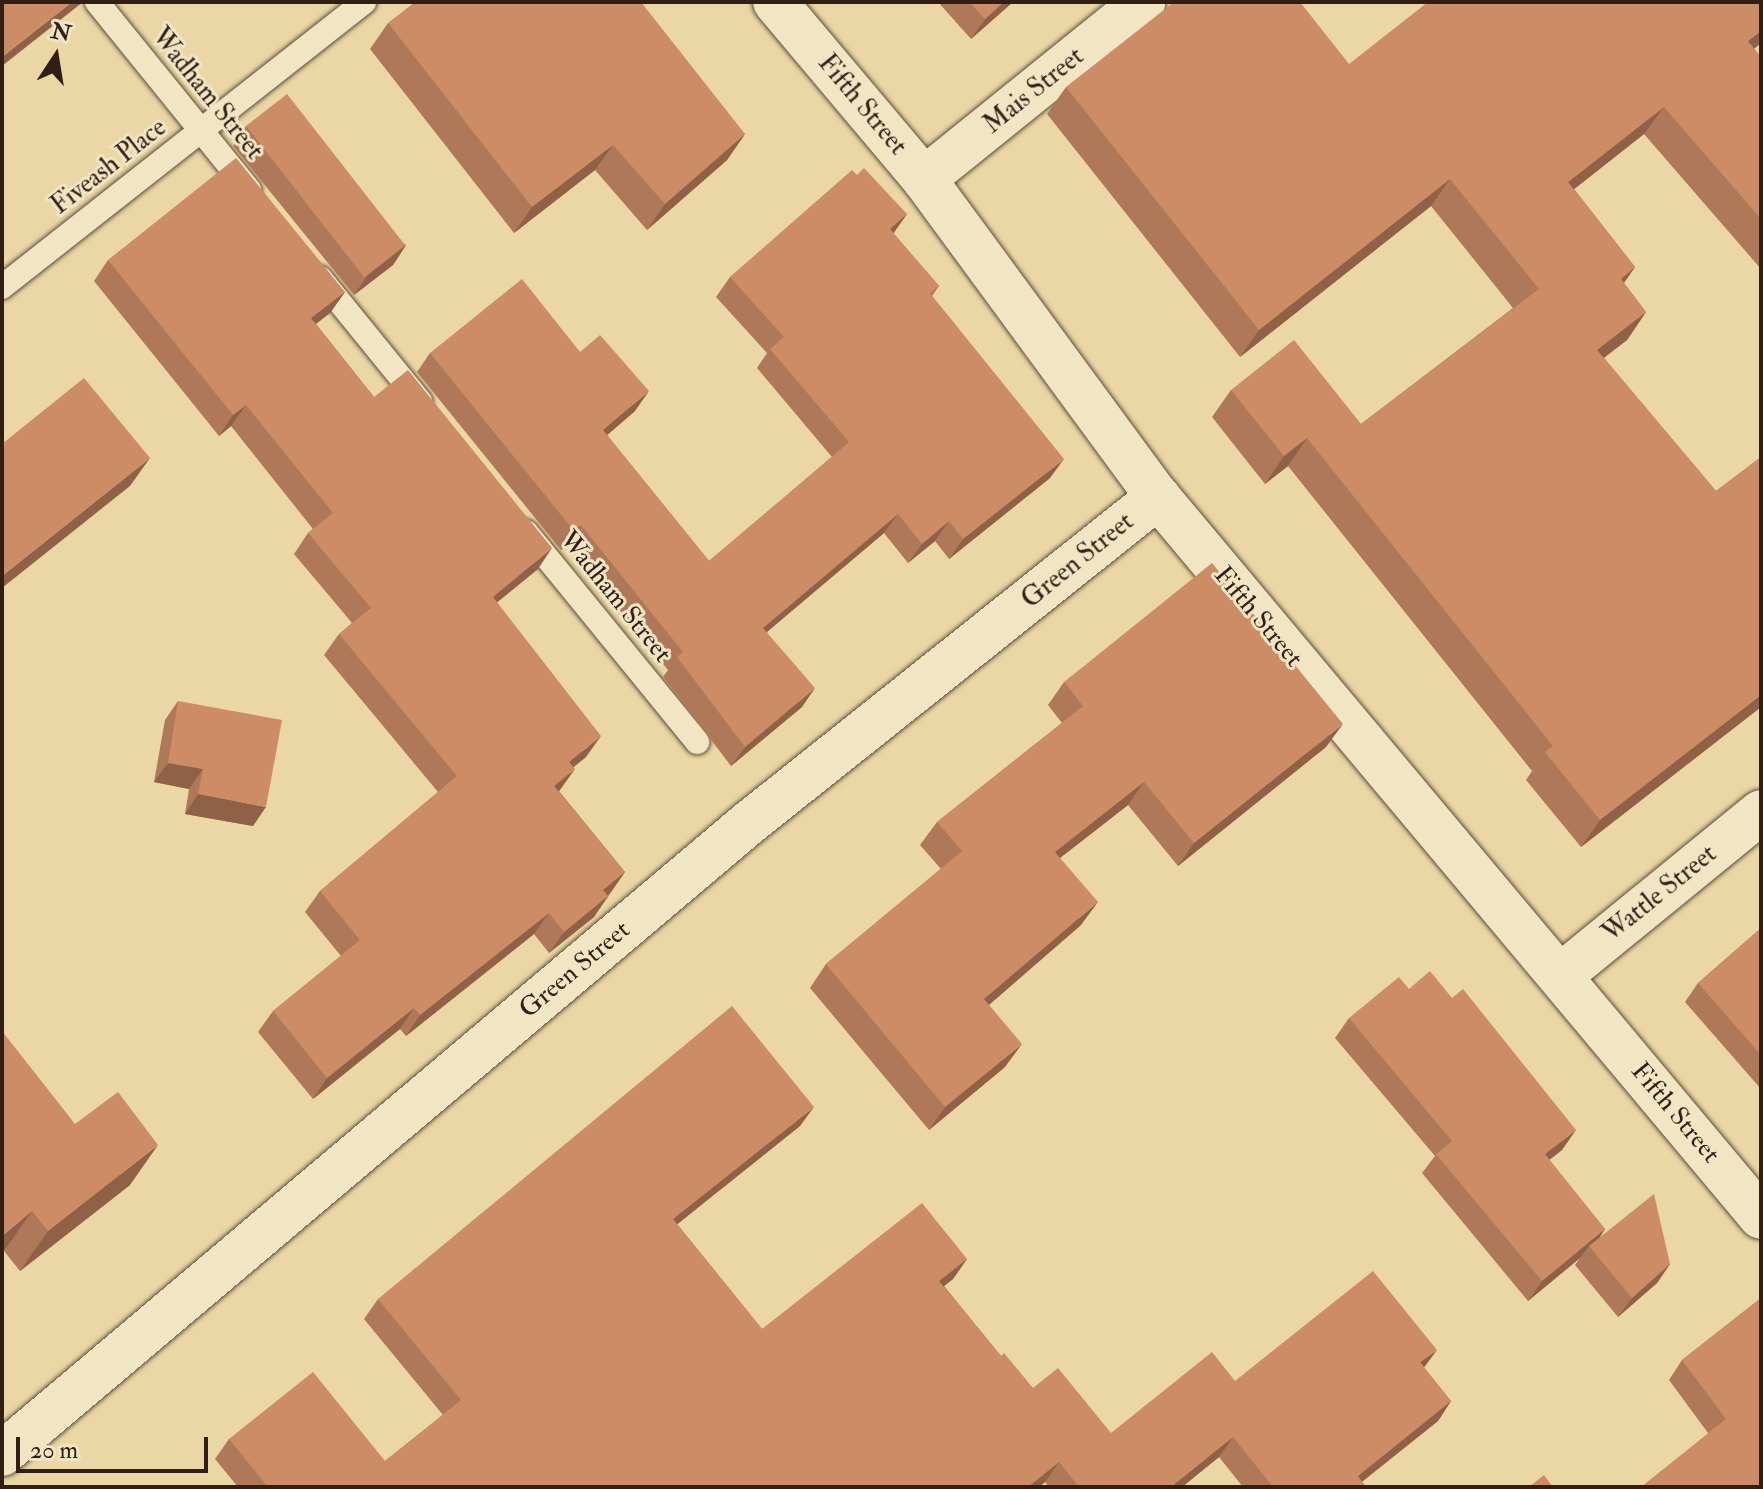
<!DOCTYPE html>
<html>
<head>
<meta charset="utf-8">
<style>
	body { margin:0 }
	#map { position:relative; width:1763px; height:1489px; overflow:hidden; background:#ead7a5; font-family:"IM FELL Double Pica",serif }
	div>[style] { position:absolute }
	.roads { filter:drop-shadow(0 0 2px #5f4c3a) drop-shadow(0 0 2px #5f4c3a) }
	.service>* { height:24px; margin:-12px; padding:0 12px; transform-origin:12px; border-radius:12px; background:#f1e5c4 }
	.minor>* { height:44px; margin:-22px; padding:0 22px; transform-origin:22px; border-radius:22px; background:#f1e5c4 }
	.wall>* { inset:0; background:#af7858 }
	.shaded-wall>* { inset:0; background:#8f6247 }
	.building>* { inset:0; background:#cc8c66; transform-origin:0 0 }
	span { translate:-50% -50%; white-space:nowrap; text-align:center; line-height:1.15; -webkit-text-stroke:6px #f1e5c4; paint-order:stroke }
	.street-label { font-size:26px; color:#311e16 }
	.frame { position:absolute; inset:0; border:4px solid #311e16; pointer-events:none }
	.north { position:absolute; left:16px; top:16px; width:80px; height:80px; -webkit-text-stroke:6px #f1e5c4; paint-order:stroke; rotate:12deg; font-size:22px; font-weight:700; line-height:32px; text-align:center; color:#311e16 }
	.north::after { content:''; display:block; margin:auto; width:28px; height:36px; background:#311e16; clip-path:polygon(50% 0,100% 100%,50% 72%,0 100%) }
	.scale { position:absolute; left:16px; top:1437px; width:192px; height:36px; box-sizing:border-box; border:4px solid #311e16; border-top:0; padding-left:10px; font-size:24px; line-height:28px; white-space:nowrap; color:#311e16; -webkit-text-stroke:6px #f1e5c4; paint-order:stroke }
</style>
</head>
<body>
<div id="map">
	<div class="roads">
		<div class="service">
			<i style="left:97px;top:2px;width:242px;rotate:51deg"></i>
			<i style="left:320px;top:278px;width:159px;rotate:50.9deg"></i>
			<i style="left:2px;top:287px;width:461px;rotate:-38.2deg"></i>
			<i style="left:526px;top:532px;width:271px;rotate:50.8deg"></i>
		</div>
		<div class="minor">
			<i style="left:775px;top:2px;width:231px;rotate:49.9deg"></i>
			<i style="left:924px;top:179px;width:395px;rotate:53.7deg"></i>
			<i style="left:1158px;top:497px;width:939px;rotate:50.05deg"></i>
			<i style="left:924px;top:179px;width:282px;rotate:-38.9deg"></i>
			<i style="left:1560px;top:976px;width:259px;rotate:-39.2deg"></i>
			<i style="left:2px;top:1454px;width:979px;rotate:-40.2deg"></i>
			<i style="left:750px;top:822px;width:522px;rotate:-38.54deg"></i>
		</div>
	</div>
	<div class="wall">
		<i style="clip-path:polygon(938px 2px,1013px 2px,971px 39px)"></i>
		<i style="clip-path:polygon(1761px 2px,1761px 43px,1754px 49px,1761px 57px,1761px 269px,1644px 134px,1574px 189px,1635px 267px,1624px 283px,1646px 312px,1627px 340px,1604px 358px,1716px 491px,1761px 457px,1761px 707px,1581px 847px,1526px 780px,1532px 771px,1288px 466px,1265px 484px,1212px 417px,1231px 390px,1361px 424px,1513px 308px,1431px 206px,1240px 357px,1047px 114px,1066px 87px,1349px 64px)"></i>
		<i style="clip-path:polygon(388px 23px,745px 134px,727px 160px,647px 230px,595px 170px,514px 233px,370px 49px)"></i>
		<i style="clip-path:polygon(246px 126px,406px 245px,393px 265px,354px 295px,233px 146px)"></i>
		<i style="clip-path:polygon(857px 175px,907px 214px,893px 233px,939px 286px,932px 296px,1050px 478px,949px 559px,935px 541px,908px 563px,884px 533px,767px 632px,802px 707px,731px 766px,663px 677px,668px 670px,567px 545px,561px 550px,417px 372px,430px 353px,580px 352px,635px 411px,607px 435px,709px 561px,832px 457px,757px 368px,767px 353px,716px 297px,730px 277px)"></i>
		<i style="clip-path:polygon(108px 260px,345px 292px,330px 313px,316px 324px,374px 397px,538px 569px,497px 602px,586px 757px,573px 767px,559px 791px,625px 872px,594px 917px,549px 953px,534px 934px,406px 1036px,400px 1029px,313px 1099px,258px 1032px,273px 1011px,341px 956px,305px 912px,320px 891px,438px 792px,324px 655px,339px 634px,352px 623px,294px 554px,308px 533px,313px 529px,231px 426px,219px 436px,94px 281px)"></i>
		<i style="clip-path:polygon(1064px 682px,1326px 747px,1178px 866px,1128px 805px,1060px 858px,1081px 925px,989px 1005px,1005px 1067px,929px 1130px,810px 988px,826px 964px,941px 869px,920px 845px,937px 822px,1062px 723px,1048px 705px)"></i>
		<i style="clip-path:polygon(178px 701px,253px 826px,185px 814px,189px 789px,154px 782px,165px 720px)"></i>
		<i style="clip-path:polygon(1761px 928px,1761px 1089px,1685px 1002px,1698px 983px)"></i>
		<i style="clip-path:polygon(1349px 1018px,1562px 1150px,1549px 1160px,1605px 1229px,1600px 1237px,1670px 1264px,1657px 1283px,1618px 1317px,1575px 1265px,1580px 1258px,1528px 1301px,1422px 1173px,1435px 1156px,1335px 1038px)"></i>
		<i style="clip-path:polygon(75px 1124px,130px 1185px,20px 1271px,4px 1251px)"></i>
		<i style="clip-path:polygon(800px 1126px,677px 1224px,762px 1329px,967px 1259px,953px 1279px,944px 1286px,1001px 1356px,1033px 1388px,1111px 1433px,1235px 1381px,1424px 1368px,1451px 1401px,1438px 1421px,1362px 1482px,1366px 1487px,1243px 1487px,1219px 1457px,1182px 1487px,1049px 1487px,1045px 1482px,1039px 1487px,238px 1487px,215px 1459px,229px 1439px,385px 1461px,443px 1415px,364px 1319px,378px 1299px)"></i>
		<i style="clip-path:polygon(1761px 1298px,1761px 1487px,1708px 1433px,1669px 1380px,1682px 1360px)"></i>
	</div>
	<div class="shaded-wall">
		<i style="clip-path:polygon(72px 2px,83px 2px,2px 66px,2px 57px)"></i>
		<i style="clip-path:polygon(1004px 2px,1013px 2px,971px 39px,985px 19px)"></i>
		<i style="clip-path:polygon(1761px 31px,1761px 43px,1728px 69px,1748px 41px)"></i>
		<i style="clip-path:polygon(1664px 107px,1644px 134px,1549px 209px,1568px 182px)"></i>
		<i style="clip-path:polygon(745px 134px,727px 160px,647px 230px,665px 204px)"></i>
		<i style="clip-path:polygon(613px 145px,595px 170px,514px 233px,532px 207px)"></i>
		<i style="clip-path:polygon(1450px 179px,1431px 206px,1240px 357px,1259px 330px)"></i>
		<i style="clip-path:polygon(907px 214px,893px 234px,890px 229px)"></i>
		<i style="clip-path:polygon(406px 245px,393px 265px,354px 295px,367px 276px)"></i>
		<i style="clip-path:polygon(1635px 267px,1615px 295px,1621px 279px)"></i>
		<i style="clip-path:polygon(345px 292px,330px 313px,296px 339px,311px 318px)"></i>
		<i style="clip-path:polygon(1646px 312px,1627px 340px,1578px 377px,1597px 350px)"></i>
		<i style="clip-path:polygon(649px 391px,635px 411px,590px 450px,603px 430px)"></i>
		<i style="clip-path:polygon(246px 405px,231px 426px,219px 436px,233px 415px)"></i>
		<i style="clip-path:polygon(1307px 438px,1288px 466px,1265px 484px,1284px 456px)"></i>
		<i style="clip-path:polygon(150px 458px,130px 486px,2px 588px,2px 576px)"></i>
		<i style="clip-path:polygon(1064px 459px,1050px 478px,949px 559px,963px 539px)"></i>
		<i style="clip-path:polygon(898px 514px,884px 533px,749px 647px,763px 628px)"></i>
		<i style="clip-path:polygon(949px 521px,935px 541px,908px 563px,922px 544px)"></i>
		<i style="clip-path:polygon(581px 525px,567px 545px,561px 550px,574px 531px)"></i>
		<i style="clip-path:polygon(552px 548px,538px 569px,478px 618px,493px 597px)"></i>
		<i style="clip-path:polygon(815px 688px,802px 707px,731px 766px,745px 747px)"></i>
		<i style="clip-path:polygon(1761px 695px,1761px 707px,1581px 847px,1600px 820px)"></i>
		<i style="clip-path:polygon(1343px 724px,1326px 747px,1178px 866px,1194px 843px)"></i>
		<i style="clip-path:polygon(601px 736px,586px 757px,554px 783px,569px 762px)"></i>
		<i style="clip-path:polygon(168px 763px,203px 769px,189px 789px,154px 782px)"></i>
		<i style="clip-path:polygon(575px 769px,560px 790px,540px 807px,554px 786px)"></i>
		<i style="clip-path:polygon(1144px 782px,1128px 805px,1038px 875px,1055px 852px)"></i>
		<i style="clip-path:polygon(198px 794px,266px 807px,253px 826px,185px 814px)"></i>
		<i style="clip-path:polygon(625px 872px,610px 893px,589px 911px,603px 890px)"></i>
		<i style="clip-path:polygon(608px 896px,594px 917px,549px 953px,564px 932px)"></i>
		<i style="clip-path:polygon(1098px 902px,1081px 925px,968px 1023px,984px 999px)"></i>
		<i style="clip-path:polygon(549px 913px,534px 934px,406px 1036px,420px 1015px)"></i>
		<i style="clip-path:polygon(414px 1008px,400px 1029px,313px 1099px,327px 1078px)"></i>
		<i style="clip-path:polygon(1022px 1044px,1005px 1067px,929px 1130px,945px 1107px)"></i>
		<i style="clip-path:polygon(814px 1107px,800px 1126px,659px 1239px,673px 1219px)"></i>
		<i style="clip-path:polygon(1576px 1130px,1562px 1150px,1531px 1174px,1545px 1154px)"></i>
		<i style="clip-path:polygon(158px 1145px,130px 1185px,20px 1271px,48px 1231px)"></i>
		<i style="clip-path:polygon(32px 1211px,4px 1251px,2px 1253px,2px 1236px)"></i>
		<i style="clip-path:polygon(1605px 1229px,1592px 1249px,1589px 1246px,1580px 1258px,1528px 1301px,1542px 1281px)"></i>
		<i style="clip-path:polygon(967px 1259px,953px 1279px,925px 1301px,939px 1281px)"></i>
		<i style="clip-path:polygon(1670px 1264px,1657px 1283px,1618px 1317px,1632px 1298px)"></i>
		<i style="clip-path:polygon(1437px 1350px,1423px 1369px,1420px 1362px)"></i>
		<i style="clip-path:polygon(1451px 1401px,1438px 1421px,1355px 1487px,1358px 1476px)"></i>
		<i style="clip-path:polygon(1233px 1437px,1219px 1457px,1182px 1487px,1171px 1487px)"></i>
		<i style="clip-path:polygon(1059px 1462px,1045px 1482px,1039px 1487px,1028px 1487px)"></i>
	</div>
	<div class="building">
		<i style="clip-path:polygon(2px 2px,72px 2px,2px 57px)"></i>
		<i style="clip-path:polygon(415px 2px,641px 2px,745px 134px,665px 204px,613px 145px,532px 207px,388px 23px)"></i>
		<i style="clip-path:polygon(969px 2px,1004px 2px,985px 19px)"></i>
		<i style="clip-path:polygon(1174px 2px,1300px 2px,1349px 64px,1428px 2px,1761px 2px,1761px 31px,1748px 41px,1761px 57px,1761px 219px,1664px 107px,1568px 182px,1635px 267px,1621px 279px,1646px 312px,1597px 350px,1716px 491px,1761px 457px,1761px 641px,1759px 642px,1761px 644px,1761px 695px,1600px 820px,1545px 752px,1553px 746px,1307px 438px,1284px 456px,1231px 390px,1294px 340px,1361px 424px,1539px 289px,1450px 179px,1259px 330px,1066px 87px)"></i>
		<i style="left:287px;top:94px;width:192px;height:52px;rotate:52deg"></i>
		<i style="clip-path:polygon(236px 158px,345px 292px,311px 318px,374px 397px,408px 370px,552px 548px,493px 597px,601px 736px,569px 762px,575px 769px,554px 786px,625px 872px,603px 890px,608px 896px,564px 932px,549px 913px,420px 1015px,414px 1008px,327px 1078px,273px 1011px,360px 940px,320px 891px,457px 776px,339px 634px,371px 608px,308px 533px,333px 513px,246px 405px,233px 415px,108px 260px)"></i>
		<i style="clip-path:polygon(864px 168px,907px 214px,890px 229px,939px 286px,930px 293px,1064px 459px,963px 539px,949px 521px,922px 544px,898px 514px,763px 628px,815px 688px,745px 747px,677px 657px,683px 652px,581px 525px,574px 531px,430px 353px,522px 279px,580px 352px,600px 335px,649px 391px,603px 430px,709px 561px,849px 442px,770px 349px,784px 337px,730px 277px,852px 170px,857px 175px)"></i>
		<i style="clip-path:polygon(84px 378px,150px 458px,2px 576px,2px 444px)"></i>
		<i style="clip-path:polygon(1212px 563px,1343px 724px,1194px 843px,1144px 782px,1055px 852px,1098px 902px,984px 999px,1022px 1044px,945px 1107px,826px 964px,962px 851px,937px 822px,1083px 706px,1064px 682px)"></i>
		<i style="clip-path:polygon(178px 701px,282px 720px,266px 807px,198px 794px,203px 769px,168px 763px)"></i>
		<i style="clip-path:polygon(1761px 928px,1761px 1055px,1698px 983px)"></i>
		<i style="clip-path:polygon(1430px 971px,1452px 998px,1463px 989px,1576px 1130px,1545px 1154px,1605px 1229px,1542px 1281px,1436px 1154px,1452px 1141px,1349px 1018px,1399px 977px,1409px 989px)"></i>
		<i style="clip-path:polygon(732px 1006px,814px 1107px,673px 1219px,762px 1329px,922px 1203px,967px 1259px,939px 1281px,1001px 1356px,1004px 1353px,1033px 1388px,1058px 1368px,1111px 1433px,1212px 1352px,1235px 1381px,1373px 1271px,1437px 1350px,1420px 1362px,1451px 1401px,1358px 1476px,1366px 1487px,1273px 1487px,1233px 1437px,1171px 1487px,1079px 1487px,1059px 1462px,1028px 1487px,268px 1487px,229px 1439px,313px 1372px,385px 1461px,461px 1400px,378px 1299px)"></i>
		<i style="clip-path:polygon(2px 1031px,75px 1124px,118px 1092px,158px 1145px,48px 1231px,32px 1211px,2px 1236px)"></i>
		<i style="clip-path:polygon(1654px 1194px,1670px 1264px,1632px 1298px,1589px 1246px)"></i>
		<i style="clip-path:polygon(1761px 1298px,1761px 1487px,1641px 1487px,1726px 1419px,1682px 1360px)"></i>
		<i style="clip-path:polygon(1544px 1475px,1553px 1487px,1529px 1487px)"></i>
	</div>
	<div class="street-label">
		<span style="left:1034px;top:91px;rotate:-39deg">Mais Street</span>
		<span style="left:207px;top:94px;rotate:51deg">Wadham Street</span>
		<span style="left:862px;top:105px;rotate:50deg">Fifth Street</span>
		<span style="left:109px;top:167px;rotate:-38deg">Fiveash Place</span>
		<span style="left:1078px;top:561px;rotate:-39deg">Green Street</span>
		<span style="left:615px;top:597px;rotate:51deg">Wadham Street</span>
		<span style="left:1258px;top:617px;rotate:50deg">Fifth Street</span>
		<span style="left:1660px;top:894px;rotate:-39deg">Wattle Street</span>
		<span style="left:575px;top:970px;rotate:-40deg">Green Street</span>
		<span style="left:1675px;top:1113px;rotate:50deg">Fifth Street</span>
	</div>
	<div class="frame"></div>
	<div class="north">N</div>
	<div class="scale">20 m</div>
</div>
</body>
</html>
